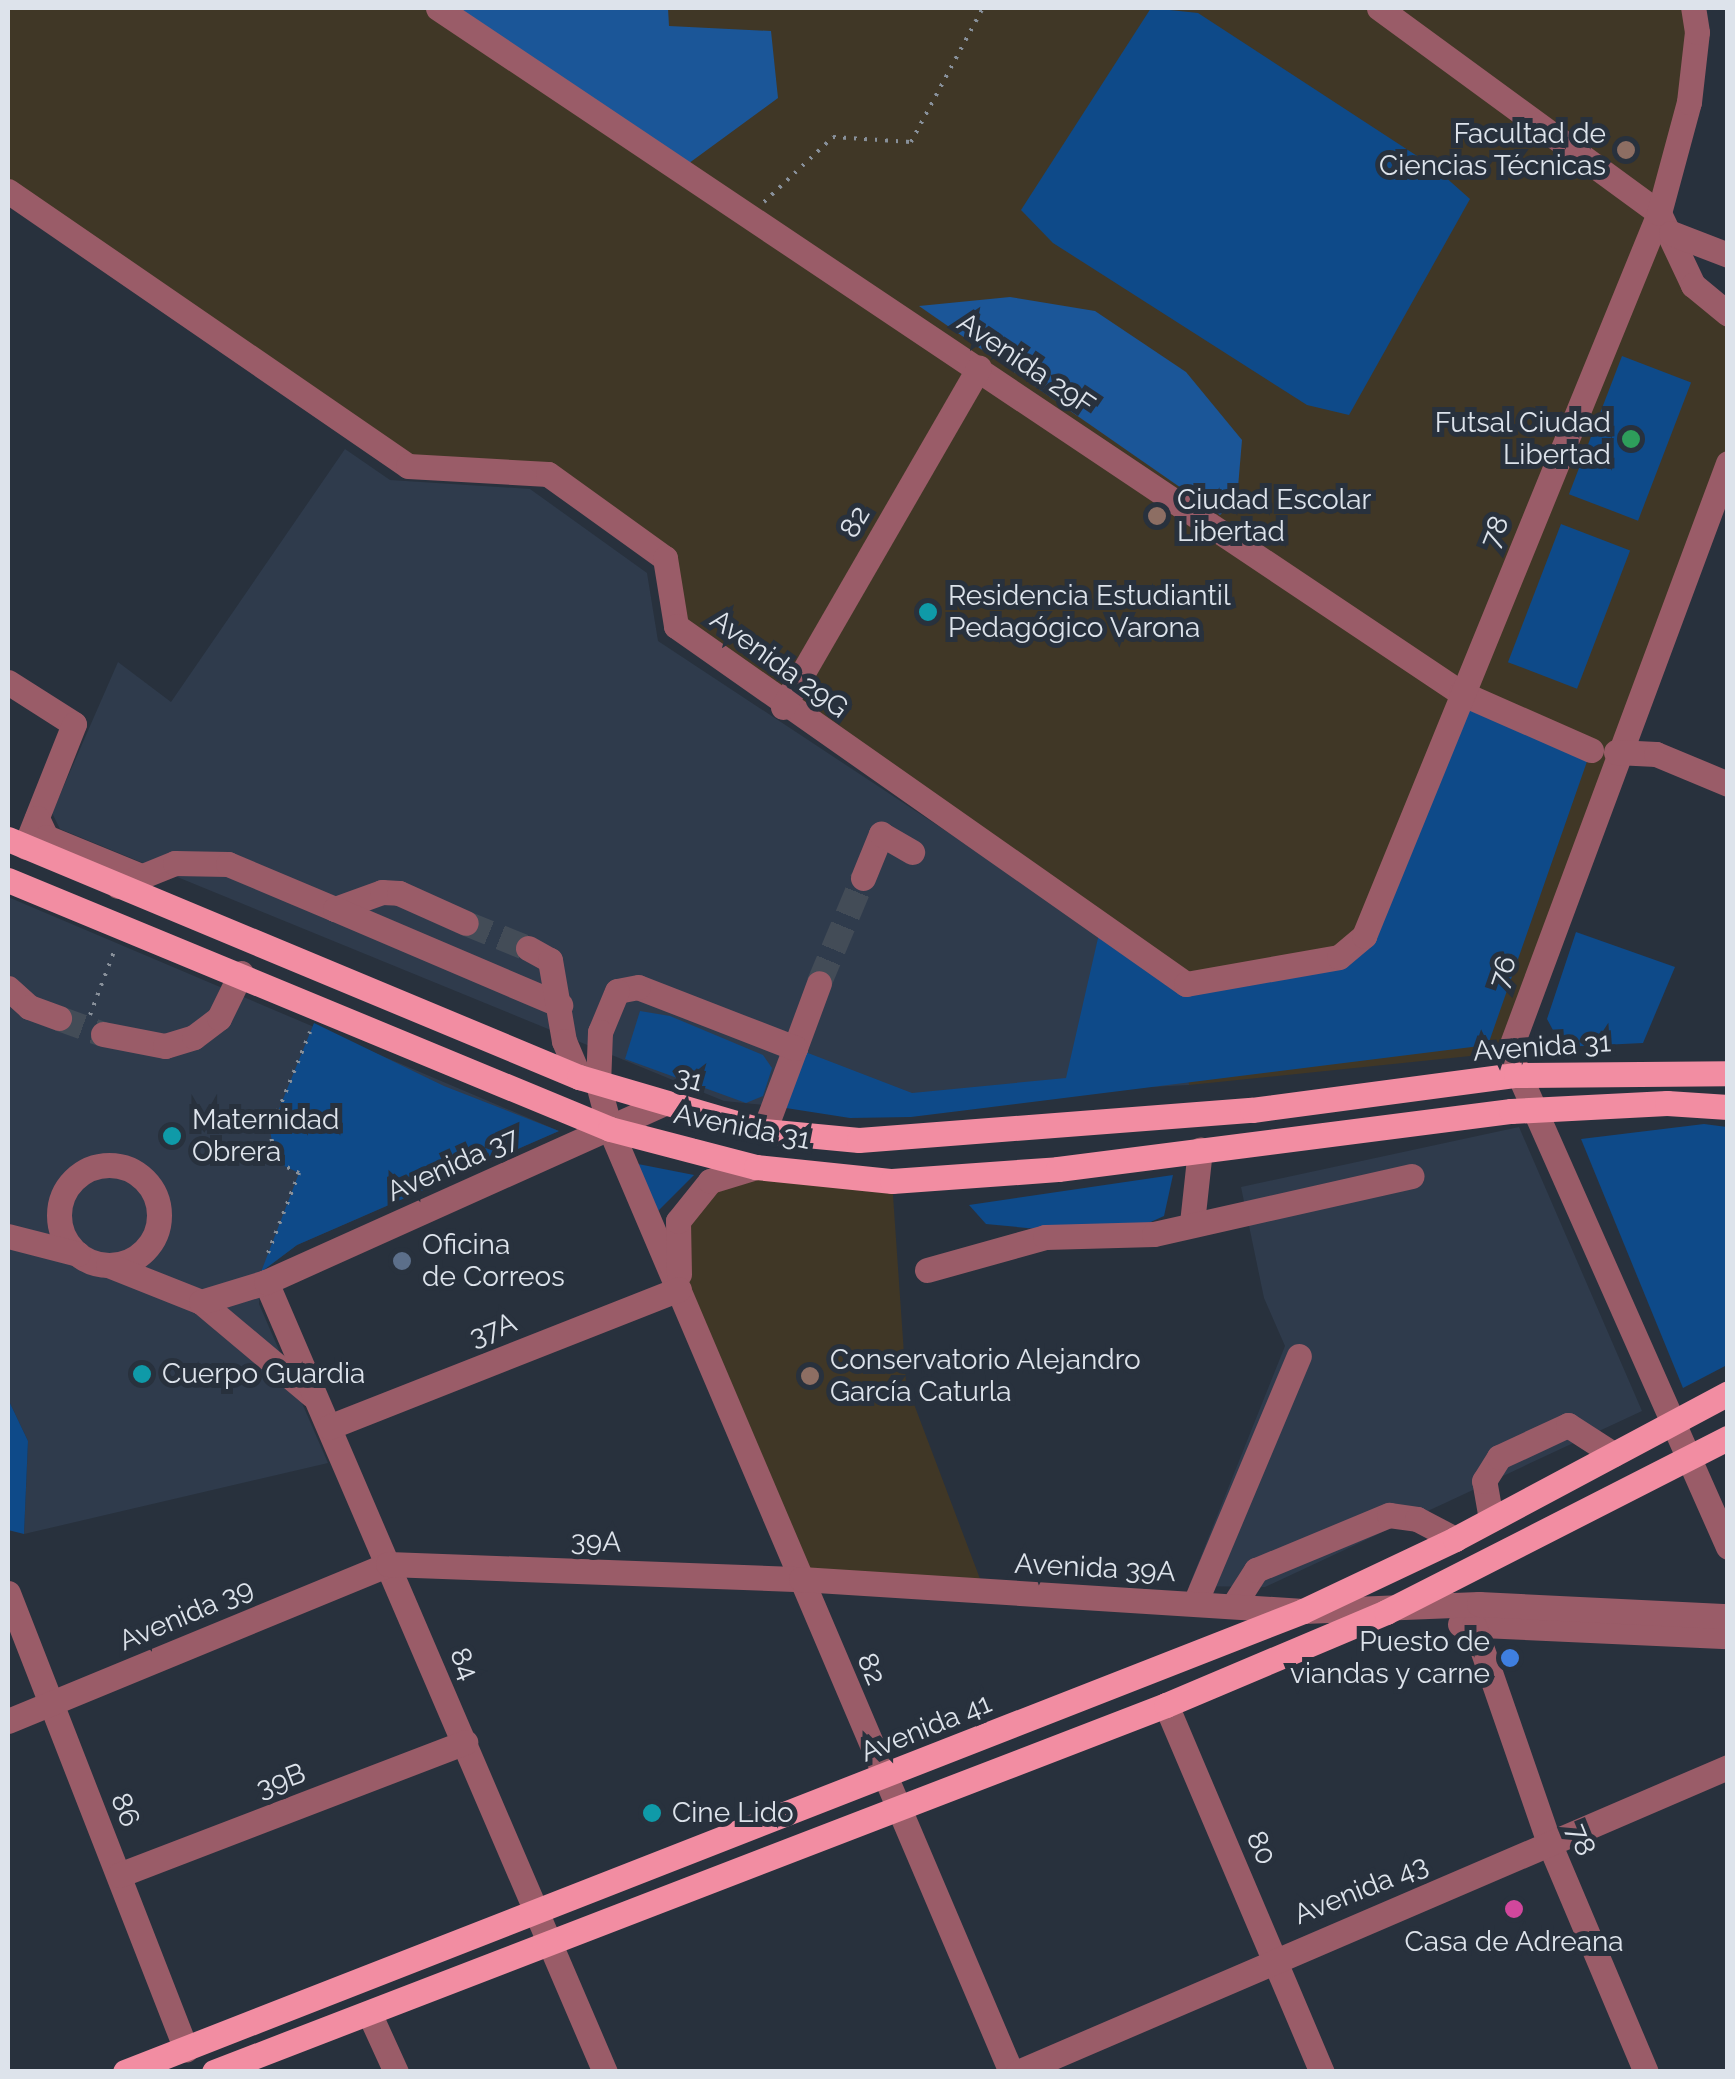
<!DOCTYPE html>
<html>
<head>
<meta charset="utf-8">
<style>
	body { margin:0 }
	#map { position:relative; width:1735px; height:2079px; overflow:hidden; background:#28313d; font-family:Raleway,sans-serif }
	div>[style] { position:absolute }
	.built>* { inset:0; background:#2f3b4c }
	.education>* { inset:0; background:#403726 }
	.green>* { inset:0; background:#0e4a89; transform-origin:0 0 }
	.forest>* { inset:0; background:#1b5698 }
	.minor-tunnel>* { height:25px; margin-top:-12.5px; transform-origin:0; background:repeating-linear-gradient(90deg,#434c57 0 25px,transparent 0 37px) }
	.path>* { height:4px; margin-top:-2px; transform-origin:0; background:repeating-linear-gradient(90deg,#88909a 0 2.5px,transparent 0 10.5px) }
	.minor>* { height:25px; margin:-12.5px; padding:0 12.5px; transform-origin:12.5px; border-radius:12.5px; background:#9a5c68 }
	.minor>.ring { margin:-12.5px; padding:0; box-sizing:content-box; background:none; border:25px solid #9a5c68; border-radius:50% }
	.major>* { height:25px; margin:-12.5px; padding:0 12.5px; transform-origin:12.5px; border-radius:12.5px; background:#f28da2 }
	.dots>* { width:28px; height:28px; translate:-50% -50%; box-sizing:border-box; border:5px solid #28313d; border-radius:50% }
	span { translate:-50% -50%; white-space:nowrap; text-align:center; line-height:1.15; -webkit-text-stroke:10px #28313d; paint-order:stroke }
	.poi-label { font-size:28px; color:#dde3eb }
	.right { translate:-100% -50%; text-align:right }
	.left { translate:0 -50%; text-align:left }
	.street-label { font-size:28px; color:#dde3eb }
	.frame { position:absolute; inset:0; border:10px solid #dde3eb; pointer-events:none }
</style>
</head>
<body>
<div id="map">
	<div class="built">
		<i style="clip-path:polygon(345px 449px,390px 480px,530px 489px,647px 573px,658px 641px,1187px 990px,1189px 1085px,773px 1106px,724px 1101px,60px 829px,52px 813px,118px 662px,171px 702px)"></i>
		<i style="clip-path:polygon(8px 897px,559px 1131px,297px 1245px,261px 1272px,259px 1304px,328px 1463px,24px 1534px,28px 1441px,8px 1399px)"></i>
		<i style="clip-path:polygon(1519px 1127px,1642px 1411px,1265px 1587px,1189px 1586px,1285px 1346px,1264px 1298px,1241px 1187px)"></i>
	</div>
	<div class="education">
		<i style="clip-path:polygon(8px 8px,1693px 8px,1659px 213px,1727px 313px,1727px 466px,1509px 1052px,1189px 1085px,1186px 984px,676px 626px,665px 558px,548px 474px,408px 466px,8px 191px)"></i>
		<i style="clip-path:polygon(756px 1167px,892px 1181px,906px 1383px,985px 1592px,801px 1579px,679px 1289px,678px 1221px,710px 1181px)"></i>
	</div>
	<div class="green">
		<i style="clip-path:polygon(1151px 8px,1198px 13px,1434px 167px,1470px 199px,1349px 415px,1307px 405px,1053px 243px,1021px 210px)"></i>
		<i style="left:1622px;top:356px;width:74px;height:148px;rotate:21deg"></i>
		<i style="left:1561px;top:524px;width:74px;height:148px;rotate:21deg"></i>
		<i style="clip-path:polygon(1461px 693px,1591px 750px,1488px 1045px,911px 1117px,850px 1118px,773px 1106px,795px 1048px,912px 1093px,1066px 1078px,1101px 925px,1187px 984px,1339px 957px,1364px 936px)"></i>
		<i style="clip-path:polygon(1576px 932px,1675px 967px,1643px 1043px,1562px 1047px,1547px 1019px)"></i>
		<i style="clip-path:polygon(640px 1011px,670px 1016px,763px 1055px,772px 1068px,763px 1096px,746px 1103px,625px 1059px)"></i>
		<i style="clip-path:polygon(314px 1023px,444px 1086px,559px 1131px,297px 1245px,261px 1272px,299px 1173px,276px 1162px,270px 1131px)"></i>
		<i style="clip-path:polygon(1704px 1124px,1727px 1127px,1727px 1365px,1683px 1388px,1581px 1139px)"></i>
		<i style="clip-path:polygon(638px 1164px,694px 1175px,657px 1212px)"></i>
		<i style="clip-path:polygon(1173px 1175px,1164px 1216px,1144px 1225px,1048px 1230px,986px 1224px,969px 1205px)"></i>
		<i style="clip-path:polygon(8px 1399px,28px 1441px,24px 1534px,8px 1530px)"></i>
	</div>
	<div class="forest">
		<i style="clip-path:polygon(438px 8px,668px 8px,669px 26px,771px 31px,778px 98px,681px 169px)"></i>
		<i style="clip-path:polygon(1010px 297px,1095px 311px,1186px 372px,1242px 440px,1237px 499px,1220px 515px,919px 306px)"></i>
	</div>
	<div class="minor-tunnel">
		<i style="left:466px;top:923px;width:67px;rotate:22deg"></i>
		<i style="left:819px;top:983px;width:114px;rotate:-67.3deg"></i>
		<i style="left:59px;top:1018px;width:47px;rotate:20deg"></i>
	</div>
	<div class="path">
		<i style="left:764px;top:202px;width:95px;rotate:-43.3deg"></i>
		<i style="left:833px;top:137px;width:78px;rotate:3.7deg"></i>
		<i style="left:911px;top:142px;width:152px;rotate:-61.8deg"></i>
		<i style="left:90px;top:1015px;width:71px;rotate:-69.3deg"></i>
		<i style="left:268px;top:1253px;width:86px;rotate:-68.8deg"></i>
		<i style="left:299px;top:1173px;width:25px;rotate:-154deg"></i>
		<i style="left:276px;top:1162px;width:32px;rotate:-101deg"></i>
		<i style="left:270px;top:1131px;width:107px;rotate:-68deg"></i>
	</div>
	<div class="minor">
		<i style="left:438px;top:8px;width:1231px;rotate:33.81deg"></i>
		<i style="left:1461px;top:693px;width:142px;rotate:23.7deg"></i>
		<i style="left:1379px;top:8px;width:347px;rotate:36.2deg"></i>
		<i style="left:1659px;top:213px;width:80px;rotate:64.7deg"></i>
		<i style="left:1693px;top:285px;width:45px;rotate:39.6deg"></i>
		<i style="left:8px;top:191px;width:485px;rotate:34.5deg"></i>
		<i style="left:408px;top:466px;width:140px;rotate:3.3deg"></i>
		<i style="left:548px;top:474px;width:144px;rotate:35.7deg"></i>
		<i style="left:665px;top:558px;width:69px;rotate:80.8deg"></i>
		<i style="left:676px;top:626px;width:623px;rotate:35.07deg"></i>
		<i style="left:1186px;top:984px;width:155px;rotate:-10deg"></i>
		<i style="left:1339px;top:957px;width:33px;rotate:-40deg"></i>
		<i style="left:1364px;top:936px;width:781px;rotate:-67.8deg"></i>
		<i style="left:1659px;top:213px;width:115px;rotate:-74.9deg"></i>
		<i style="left:1689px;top:102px;width:70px;rotate:-83.5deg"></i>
		<i style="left:1697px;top:32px;width:24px;rotate:-99deg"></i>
		<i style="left:1671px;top:233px;width:61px;rotate:21.1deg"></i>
		<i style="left:1728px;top:463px;width:628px;rotate:110.4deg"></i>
		<i style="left:1509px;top:1052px;width:541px;rotate:66.13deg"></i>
		<i style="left:8px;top:682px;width:78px;rotate:32.5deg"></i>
		<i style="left:74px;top:724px;width:132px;rotate:111.7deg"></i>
		<i style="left:783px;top:707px;width:392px;rotate:-60deg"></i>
		<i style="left:1616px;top:752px;width:40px;rotate:2.9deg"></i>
		<i style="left:1656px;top:754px;width:78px;rotate:22.6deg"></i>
		<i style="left:37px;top:818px;width:21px;rotate:65deg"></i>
		<i style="left:46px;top:837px;width:103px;rotate:22.3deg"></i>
		<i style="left:863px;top:878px;width:48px;rotate:-67.8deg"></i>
		<i style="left:881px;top:834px;width:36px;rotate:30deg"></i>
		<i style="left:118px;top:886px;width:61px;rotate:-22deg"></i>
		<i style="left:175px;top:863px;width:53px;rotate:1.1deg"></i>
		<i style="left:228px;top:864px;width:116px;rotate:22.8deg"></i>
		<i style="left:335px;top:909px;width:50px;rotate:-19.9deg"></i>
		<i style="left:382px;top:892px;width:17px;rotate:3deg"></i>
		<i style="left:399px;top:893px;width:73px;rotate:24.1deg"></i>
		<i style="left:335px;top:909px;width:245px;rotate:23.1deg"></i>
		<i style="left:528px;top:948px;width:25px;rotate:29deg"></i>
		<i style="left:550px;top:960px;width:82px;rotate:80.2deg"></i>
		<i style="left:564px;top:1041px;width:39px;rotate:67deg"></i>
		<i style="left:8px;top:988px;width:28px;rotate:42deg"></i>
		<i style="left:29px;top:1007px;width:32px;rotate:20deg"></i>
		<i style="left:103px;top:1034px;width:63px;rotate:11deg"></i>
		<i style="left:165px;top:1046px;width:30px;rotate:-17deg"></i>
		<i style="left:194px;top:1037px;width:31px;rotate:-37deg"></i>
		<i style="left:219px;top:1018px;width:50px;rotate:-63.9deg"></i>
		<i style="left:795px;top:1048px;width:69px;rotate:-69.7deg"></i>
		<i style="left:764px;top:1131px;width:89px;rotate:-69.5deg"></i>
		<i style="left:795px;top:1048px;width:168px;rotate:-158.8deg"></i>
		<i style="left:638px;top:987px;width:21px;rotate:169deg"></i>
		<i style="left:617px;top:991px;width:44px;rotate:112.5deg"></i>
		<i style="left:600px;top:1032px;width:52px;rotate:92.2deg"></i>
		<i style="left:598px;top:1084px;width:47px;rotate:75.1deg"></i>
		<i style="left:610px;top:1129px;width:1025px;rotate:66.96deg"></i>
		<i class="ring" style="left:59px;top:1165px;width:75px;height:75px"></i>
		<i style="left:1192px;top:1223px;width:74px;rotate:-83.8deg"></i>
		<i style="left:8px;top:1236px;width:72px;rotate:14.4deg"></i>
		<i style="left:108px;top:1265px;width:100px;rotate:21.7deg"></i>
		<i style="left:201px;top:1302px;width:145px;rotate:40deg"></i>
		<i style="left:927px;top:1270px;width:123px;rotate:-15.6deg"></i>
		<i style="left:1045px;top:1237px;width:109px;rotate:-1.6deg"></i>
		<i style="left:1154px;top:1234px;width:264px;rotate:-12.7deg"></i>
		<i style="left:679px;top:1274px;width:53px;rotate:-91.1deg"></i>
		<i style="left:678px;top:1221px;width:51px;rotate:-51.3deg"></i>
		<i style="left:710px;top:1181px;width:48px;rotate:-16.9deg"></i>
		<i style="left:266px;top:1282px;width:860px;rotate:66.78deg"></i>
		<i style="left:201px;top:1302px;width:68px;rotate:-17.1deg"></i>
		<i style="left:266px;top:1282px;width:436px;rotate:-24.2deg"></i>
		<i style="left:329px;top:1427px;width:376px;rotate:-21.5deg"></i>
		<i style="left:1491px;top:1519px;width:39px;rotate:-100deg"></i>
		<i style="left:1484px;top:1481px;width:28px;rotate:-58deg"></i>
		<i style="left:1499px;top:1457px;width:76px;rotate:-24.9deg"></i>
		<i style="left:1568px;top:1425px;width:54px;rotate:32.8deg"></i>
		<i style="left:8px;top:1593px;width:490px;rotate:68.7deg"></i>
		<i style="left:1195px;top:1603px;width:268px;rotate:-67.2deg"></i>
		<i style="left:1233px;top:1606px;width:43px;rotate:-57.4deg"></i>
		<i style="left:1256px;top:1570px;width:144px;rotate:-22.5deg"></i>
		<i style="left:1389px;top:1515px;width:28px;rotate:8deg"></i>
		<i style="left:1417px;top:1519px;width:43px;rotate:27.8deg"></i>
		<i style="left:1460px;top:1624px;width:268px;rotate:2.6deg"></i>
		<i style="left:1474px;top:1626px;width:232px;rotate:70.9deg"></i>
		<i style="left:1550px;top:1845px;width:246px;rotate:67.1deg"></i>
		<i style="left:1166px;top:1705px;width:399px;rotate:67deg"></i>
		<i style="left:8px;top:1721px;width:411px;rotate:-22.4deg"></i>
		<i style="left:388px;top:1564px;width:413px;rotate:2.1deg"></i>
		<i style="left:801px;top:1579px;width:503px;rotate:3.65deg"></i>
		<i style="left:1303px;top:1611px;width:176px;rotate:-2.3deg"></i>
		<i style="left:1479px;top:1604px;width:249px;rotate:2.8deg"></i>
		<i style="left:119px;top:1875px;width:371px;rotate:-21deg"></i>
		<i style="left:370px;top:2015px;width:63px;rotate:65.5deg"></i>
		<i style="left:1018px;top:2072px;width:773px;rotate:-23.25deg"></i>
	</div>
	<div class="major">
		<i style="left:8px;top:839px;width:619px;rotate:22.63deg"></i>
		<i style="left:579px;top:1077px;width:193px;rotate:16.3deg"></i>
		<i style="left:764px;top:1131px;width:95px;rotate:5.4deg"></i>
		<i style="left:859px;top:1140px;width:394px;rotate:-4.4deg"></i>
		<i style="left:1252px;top:1110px;width:266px;rotate:-7.6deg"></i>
		<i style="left:1516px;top:1075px;width:212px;rotate:-0.5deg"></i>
		<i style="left:8px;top:880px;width:651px;rotate:22.47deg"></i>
		<i style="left:610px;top:1129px;width:151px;rotate:14.6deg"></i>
		<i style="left:756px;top:1167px;width:137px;rotate:5.9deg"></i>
		<i style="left:892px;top:1181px;width:166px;rotate:-4.1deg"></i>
		<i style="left:1058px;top:1169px;width:457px;rotate:-7.3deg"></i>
		<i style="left:1511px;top:1111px;width:156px;rotate:-2.9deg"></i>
		<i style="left:1667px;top:1103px;width:61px;rotate:3.8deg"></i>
		<i style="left:125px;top:2072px;width:1265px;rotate:-21.37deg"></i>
		<i style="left:1303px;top:1611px;width:168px;rotate:-25.3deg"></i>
		<i style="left:1455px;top:1539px;width:310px;rotate:-28.1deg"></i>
		<i style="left:214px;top:2072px;width:1020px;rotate:-21.08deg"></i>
		<i style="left:1166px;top:1705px;width:239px;rotate:-22.9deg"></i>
		<i style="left:1386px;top:1612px;width:384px;rotate:-27deg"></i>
	</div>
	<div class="dots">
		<i style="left:1626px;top:150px;background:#8d6e63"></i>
		<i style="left:1631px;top:439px;background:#2e9e5b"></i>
		<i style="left:1157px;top:516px;background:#8d6e63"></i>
		<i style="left:928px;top:612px;background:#0f9aa8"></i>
		<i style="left:172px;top:1136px;background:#0f9aa8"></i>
		<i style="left:402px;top:1261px;background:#5c6f8a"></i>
		<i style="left:142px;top:1374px;background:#0f9aa8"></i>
		<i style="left:810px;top:1376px;background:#8d6e63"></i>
		<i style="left:1510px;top:1658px;background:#3f7fe0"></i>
		<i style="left:652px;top:1813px;background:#0f9aa8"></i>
		<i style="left:1514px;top:1909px;background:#d1479c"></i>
	</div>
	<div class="poi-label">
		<span class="right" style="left:1606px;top:150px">Facultad de<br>Ciencias Técnicas</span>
		<span class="right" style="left:1611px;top:439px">Futsal Ciudad<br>Libertad</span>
		<span class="left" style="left:1177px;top:516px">Ciudad Escolar<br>Libertad</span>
		<span class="left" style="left:948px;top:612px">Residencia Estudiantil<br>Pedagógico Varona</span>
		<span class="left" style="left:192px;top:1136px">Maternidad<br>Obrera</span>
		<span class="left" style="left:422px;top:1261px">Oficina<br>de Correos</span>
		<span class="left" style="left:830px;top:1376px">Conservatorio Alejandro<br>García Caturla</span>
		<span class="left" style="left:162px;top:1374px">Cuerpo Guardia</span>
		<span class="right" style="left:1490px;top:1658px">Puesto de<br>viandas y carne</span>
		<span class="left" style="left:672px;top:1813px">Cine Lido</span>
		<span style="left:1514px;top:1942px">Casa de Adreana</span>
	</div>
	<div class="street-label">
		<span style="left:1026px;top:364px;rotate:34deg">Avenida 29F</span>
		<span style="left:855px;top:522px;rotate:-60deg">82</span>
		<span style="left:1495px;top:532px;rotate:-68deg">78</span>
		<span style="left:779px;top:664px;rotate:36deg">Avenida 29G</span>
		<span style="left:1503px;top:972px;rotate:-71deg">76</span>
		<span style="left:1542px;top:1047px;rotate:-4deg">Avenida 31</span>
		<span style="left:689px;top:1079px;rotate:16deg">31</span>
		<span style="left:742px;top:1127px;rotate:11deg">Avenida 31</span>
		<span style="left:453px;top:1165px;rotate:-24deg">Avenida 37</span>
		<span style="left:493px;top:1330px;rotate:-21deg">37A</span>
		<span style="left:596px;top:1542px;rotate:2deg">39A</span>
		<span style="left:1095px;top:1568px;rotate:3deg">Avenida 39A</span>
		<span style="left:186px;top:1615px;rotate:-23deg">Avenida 39</span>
		<span style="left:464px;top:1664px;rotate:67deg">84</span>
		<span style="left:871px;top:1669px;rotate:67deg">82</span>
		<span style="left:926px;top:1728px;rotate:-22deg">Avenida 41</span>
		<span style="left:281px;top:1781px;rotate:-21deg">39B</span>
		<span style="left:125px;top:1810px;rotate:68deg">86</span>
		<span style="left:1581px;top:1840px;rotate:68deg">78</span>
		<span style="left:1261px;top:1848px;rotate:66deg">80</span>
		<span style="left:1361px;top:1890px;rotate:-22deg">Avenida 43</span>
	</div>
	<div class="frame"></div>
</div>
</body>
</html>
